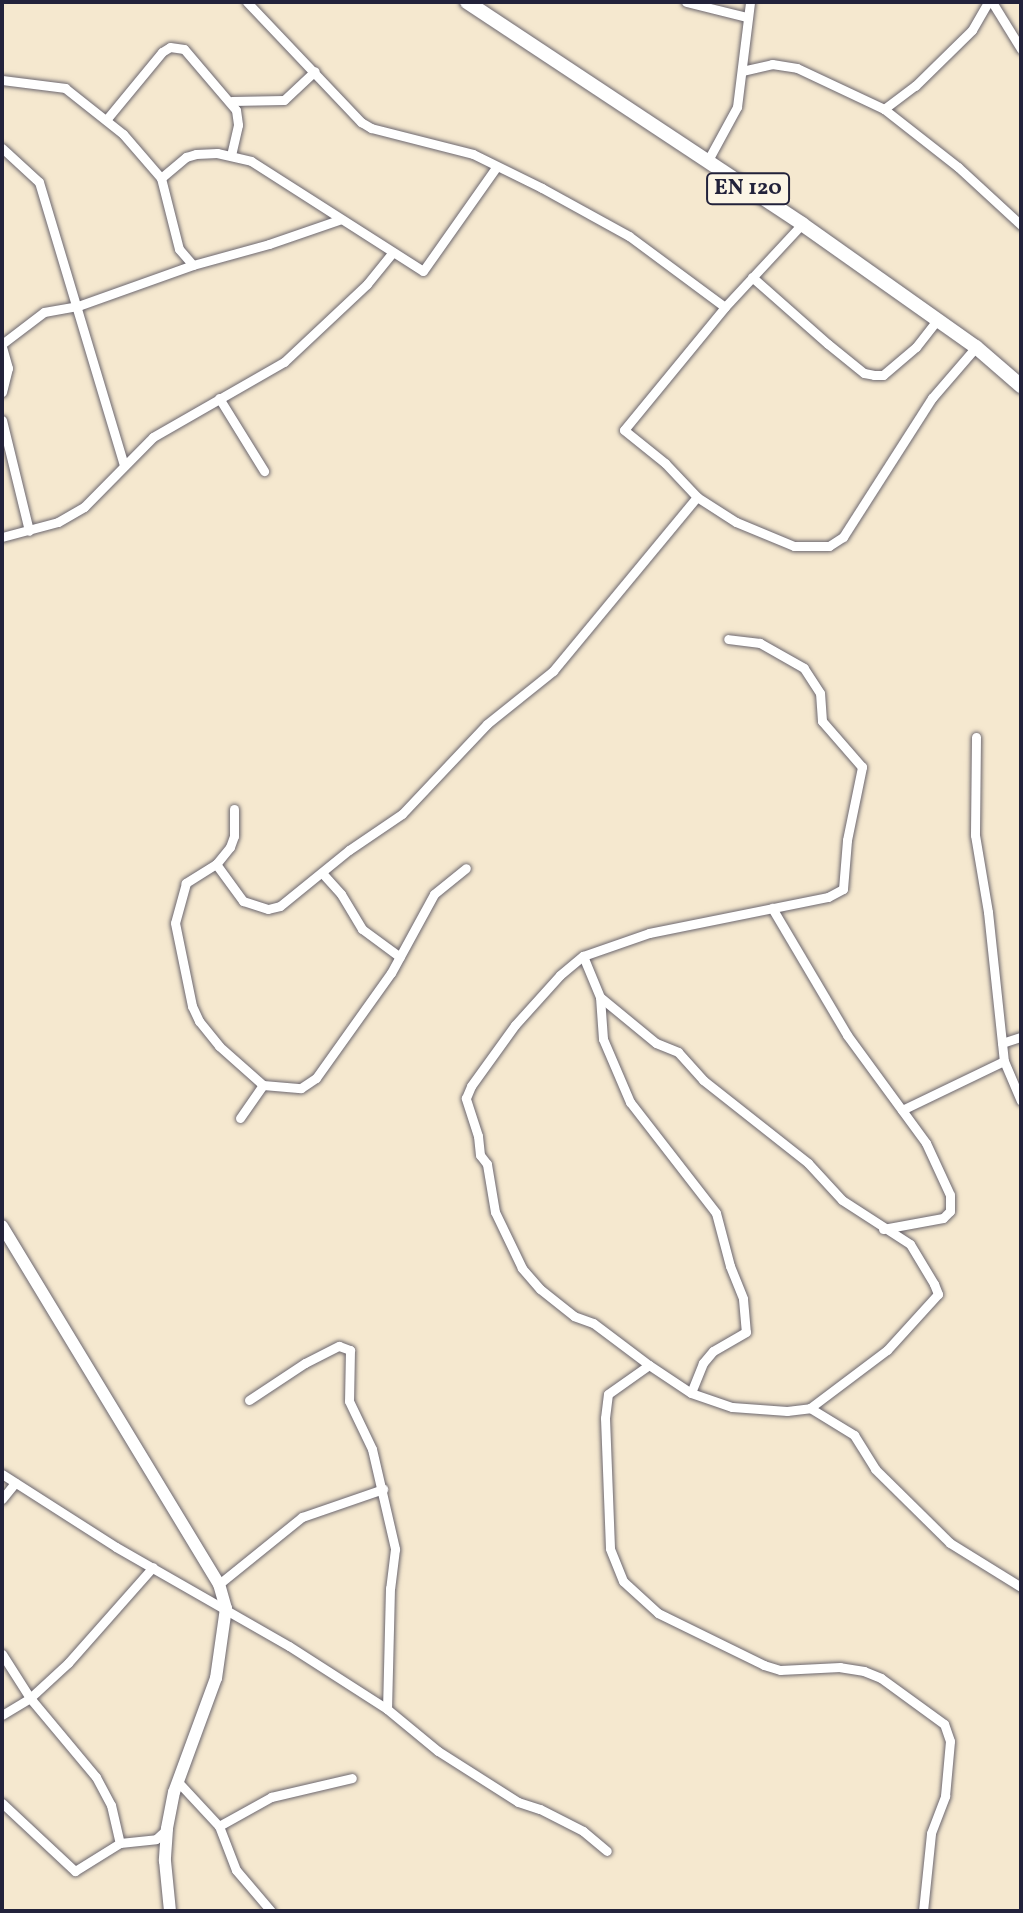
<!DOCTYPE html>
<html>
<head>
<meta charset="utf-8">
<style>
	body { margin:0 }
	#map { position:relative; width:1023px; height:1913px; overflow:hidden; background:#f5e8cf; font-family:Vollkorn,serif }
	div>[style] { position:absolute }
	.roads { filter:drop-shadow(0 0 2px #6c676f) drop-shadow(0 0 2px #6c676f) }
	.street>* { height:9px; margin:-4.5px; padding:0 4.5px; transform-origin:4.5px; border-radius:4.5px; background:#fff }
	.secondary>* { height:12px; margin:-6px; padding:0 6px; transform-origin:6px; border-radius:6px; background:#fff }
	.primary>* { height:14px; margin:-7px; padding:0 7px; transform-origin:7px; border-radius:7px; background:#fff }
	span { translate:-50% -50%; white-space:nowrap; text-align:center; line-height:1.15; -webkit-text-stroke:6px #fcf5e5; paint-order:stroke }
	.shield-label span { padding:2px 6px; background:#fcf5e5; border:2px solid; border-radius:6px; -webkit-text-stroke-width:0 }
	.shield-label { font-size:22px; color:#22223b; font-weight:700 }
	.frame { position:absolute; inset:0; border:4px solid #22223b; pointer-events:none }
</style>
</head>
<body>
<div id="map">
	<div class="roads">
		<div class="street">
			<i style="left:247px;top:2px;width:166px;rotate:46.5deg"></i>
			<i style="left:361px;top:122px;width:12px;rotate:31deg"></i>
			<i style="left:371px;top:128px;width:105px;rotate:14.3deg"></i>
			<i style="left:473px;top:154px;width:77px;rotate:26.2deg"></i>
			<i style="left:542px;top:188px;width:99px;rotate:28.9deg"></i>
			<i style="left:629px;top:236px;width:119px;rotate:36.5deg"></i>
			<i style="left:686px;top:2px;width:63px;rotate:13.8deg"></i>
			<i style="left:992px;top:2px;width:55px;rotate:58.3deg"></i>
			<i style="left:742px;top:71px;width:31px;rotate:-13deg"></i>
			<i style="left:772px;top:64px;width:25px;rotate:9deg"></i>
			<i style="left:797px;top:68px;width:96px;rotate:25.2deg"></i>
			<i style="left:884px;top:109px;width:94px;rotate:38.1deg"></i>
			<i style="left:958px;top:167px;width:86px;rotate:42.6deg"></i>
			<i style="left:2px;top:80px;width:64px;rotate:7.2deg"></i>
			<i style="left:65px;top:88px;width:74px;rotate:38.4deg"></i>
			<i style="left:123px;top:134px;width:58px;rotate:49.2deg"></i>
			<i style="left:161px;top:178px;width:73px;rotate:75.8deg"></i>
			<i style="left:179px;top:249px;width:21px;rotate:49deg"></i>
			<i style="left:232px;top:101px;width:52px;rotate:-1.1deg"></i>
			<i style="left:284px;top:100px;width:42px;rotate:-43.1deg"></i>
			<i style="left:884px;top:109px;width:39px;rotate:-37deg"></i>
			<i style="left:915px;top:86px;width:80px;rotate:-44.5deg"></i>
			<i style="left:972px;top:30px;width:32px;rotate:-60deg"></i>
			<i style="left:106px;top:120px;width:88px;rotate:-50.5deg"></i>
			<i style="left:162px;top:52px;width:9px;rotate:-32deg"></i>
			<i style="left:170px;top:47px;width:14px;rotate:8deg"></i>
			<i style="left:184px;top:49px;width:80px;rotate:49.6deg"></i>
			<i style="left:236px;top:110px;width:15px;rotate:82deg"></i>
			<i style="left:238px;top:125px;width:31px;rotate:103deg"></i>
			<i style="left:2px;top:148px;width:50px;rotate:42.6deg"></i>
			<i style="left:39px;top:182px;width:296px;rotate:73.3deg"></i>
			<i style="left:707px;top:162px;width:63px;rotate:-61.4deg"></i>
			<i style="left:737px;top:107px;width:106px;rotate:-82.9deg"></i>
			<i style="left:161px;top:178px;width:33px;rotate:-40deg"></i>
			<i style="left:186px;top:157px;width:10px;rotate:-17deg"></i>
			<i style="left:196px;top:154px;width:21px;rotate:-3deg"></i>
			<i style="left:217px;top:153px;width:35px;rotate:13deg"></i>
			<i style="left:251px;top:161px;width:204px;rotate:32.6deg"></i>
			<i style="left:423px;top:271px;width:128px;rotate:-54.8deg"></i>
			<i style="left:802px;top:224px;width:113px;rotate:132.9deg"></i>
			<i style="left:725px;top:307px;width:159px;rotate:129.4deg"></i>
			<i style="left:624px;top:430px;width:53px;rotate:38.8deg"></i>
			<i style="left:665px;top:463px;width:47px;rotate:46.7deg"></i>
			<i style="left:697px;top:497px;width:46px;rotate:32.7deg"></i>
			<i style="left:736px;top:522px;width:63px;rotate:22.5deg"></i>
			<i style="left:794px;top:546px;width:35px"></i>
			<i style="left:829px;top:546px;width:17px;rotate:-33deg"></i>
			<i style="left:843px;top:537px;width:165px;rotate:-57.4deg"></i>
			<i style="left:932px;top:398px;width:67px;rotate:-49.2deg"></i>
			<i style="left:752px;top:277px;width:101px;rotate:41.4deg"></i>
			<i style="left:828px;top:344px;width:46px;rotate:38.9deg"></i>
			<i style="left:864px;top:373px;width:10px;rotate:11deg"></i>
			<i style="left:874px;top:375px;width:9px"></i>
			<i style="left:883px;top:375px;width:43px;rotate:-40.3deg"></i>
			<i style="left:916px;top:347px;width:34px;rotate:-52deg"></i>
			<i style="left:2px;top:344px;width:53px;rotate:-37.3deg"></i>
			<i style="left:44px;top:312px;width:35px;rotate:-10deg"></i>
			<i style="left:78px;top:306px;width:122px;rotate:-19.6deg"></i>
			<i style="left:193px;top:265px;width:79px;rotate:-15.4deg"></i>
			<i style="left:269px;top:244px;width:76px;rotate:-19.1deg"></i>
			<i style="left:2px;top:347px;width:22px;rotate:74deg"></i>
			<i style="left:8px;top:368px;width:25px;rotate:104deg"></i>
			<i style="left:219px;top:398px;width:86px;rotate:58.3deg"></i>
			<i style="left:2px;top:420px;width:114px;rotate:76.3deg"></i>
			<i style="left:2px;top:537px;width:58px;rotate:-15deg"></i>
			<i style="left:58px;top:522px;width:30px;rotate:-30deg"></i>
			<i style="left:84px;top:507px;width:98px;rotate:-45.4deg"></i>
			<i style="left:153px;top:437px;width:151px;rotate:-29.8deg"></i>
			<i style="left:284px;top:362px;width:114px;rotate:-43.2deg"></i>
			<i style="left:367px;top:284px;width:41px;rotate:-50.9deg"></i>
			<i style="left:976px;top:737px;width:98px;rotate:90.6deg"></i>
			<i style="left:975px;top:835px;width:78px;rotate:80.4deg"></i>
			<i style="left:988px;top:912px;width:150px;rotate:83.9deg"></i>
			<i style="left:1004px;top:1061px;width:43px;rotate:67deg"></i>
			<i style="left:234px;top:809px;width:27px;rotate:90deg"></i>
			<i style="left:234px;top:836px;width:12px;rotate:110deg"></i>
			<i style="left:230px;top:847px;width:22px;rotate:129deg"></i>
			<i style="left:216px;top:864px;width:36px;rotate:148deg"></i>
			<i style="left:186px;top:883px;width:41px;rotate:105.4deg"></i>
			<i style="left:175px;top:923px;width:85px;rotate:78.4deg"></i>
			<i style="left:192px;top:1006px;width:17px;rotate:65deg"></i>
			<i style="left:199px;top:1021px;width:32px;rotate:51deg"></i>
			<i style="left:219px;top:1046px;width:59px;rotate:41.6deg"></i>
			<i style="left:263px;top:1085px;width:38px;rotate:5deg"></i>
			<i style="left:301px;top:1088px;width:18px;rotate:-34deg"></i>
			<i style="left:316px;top:1078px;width:129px;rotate:-54.5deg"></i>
			<i style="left:391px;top:973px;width:90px;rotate:-61.4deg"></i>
			<i style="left:434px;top:894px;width:41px;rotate:-39.1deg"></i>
			<i style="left:216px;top:864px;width:46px;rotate:53.9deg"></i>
			<i style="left:243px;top:901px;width:26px;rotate:18deg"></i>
			<i style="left:268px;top:909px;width:12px;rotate:-14deg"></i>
			<i style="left:280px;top:906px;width:89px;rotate:-39.1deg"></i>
			<i style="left:349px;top:850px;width:64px;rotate:-34.2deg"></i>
			<i style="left:402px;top:814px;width:124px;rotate:-46.6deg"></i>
			<i style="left:487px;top:724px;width:85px;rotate:-38.8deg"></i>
			<i style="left:553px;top:671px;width:226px;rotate:-50.4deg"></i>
			<i style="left:323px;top:874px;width:27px;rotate:48deg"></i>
			<i style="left:341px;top:894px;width:41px;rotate:59deg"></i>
			<i style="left:362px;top:929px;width:47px;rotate:36.4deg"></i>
			<i style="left:772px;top:908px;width:147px;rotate:59.4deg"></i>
			<i style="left:847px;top:1035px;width:134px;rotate:53.8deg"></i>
			<i style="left:926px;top:1143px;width:57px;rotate:65.2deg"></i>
			<i style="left:950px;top:1195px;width:16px;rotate:90deg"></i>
			<i style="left:950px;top:1211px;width:10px;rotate:135deg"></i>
			<i style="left:943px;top:1218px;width:61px;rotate:169.6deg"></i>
			<i style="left:583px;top:956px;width:44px;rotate:67.5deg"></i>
			<i style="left:600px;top:997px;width:42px;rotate:85.9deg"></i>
			<i style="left:603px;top:1039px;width:69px;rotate:66.8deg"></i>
			<i style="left:630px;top:1102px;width:140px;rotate:52.2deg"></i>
			<i style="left:716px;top:1213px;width:55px;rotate:75.2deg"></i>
			<i style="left:730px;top:1266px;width:35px;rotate:68deg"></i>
			<i style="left:743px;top:1299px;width:33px;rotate:85deg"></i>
			<i style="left:746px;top:1332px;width:38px;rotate:150deg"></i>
			<i style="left:713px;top:1351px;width:16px;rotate:130deg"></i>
			<i style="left:703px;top:1363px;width:32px;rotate:112deg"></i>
			<i style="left:600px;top:997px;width:72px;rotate:39.4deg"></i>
			<i style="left:656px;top:1043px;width:24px;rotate:22deg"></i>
			<i style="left:678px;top:1052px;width:38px;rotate:48deg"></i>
			<i style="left:703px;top:1080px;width:134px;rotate:38.3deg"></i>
			<i style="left:808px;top:1163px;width:50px;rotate:47.4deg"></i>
			<i style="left:842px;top:1200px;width:81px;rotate:32.9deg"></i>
			<i style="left:910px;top:1244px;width:47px;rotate:59deg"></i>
			<i style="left:934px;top:1284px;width:11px;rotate:68deg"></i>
			<i style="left:938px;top:1294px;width:76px;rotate:132.3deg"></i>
			<i style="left:887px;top:1350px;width:96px;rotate:143deg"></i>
			<i style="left:1002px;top:1043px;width:20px;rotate:-18deg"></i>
			<i style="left:902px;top:1110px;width:113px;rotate:-25.7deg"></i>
			<i style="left:240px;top:1118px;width:40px;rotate:-55.1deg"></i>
			<i style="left:649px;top:1365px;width:70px;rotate:-143.1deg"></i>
			<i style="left:593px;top:1323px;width:20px;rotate:-160deg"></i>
			<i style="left:574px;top:1316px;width:43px;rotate:-141.5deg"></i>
			<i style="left:540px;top:1289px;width:28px;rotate:-131deg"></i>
			<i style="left:522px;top:1268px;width:62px;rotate:-115.7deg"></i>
			<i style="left:495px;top:1212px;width:49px;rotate:-99.5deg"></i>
			<i style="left:487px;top:1164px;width:11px;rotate:-128deg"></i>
			<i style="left:480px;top:1155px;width:19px;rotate:-96deg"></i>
			<i style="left:478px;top:1136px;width:40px;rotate:-108deg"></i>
			<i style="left:466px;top:1098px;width:13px;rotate:-67deg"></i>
			<i style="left:471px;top:1086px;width:75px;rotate:-54.2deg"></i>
			<i style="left:515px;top:1025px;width:67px;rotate:-48deg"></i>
			<i style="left:560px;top:975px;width:30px;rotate:-40deg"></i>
			<i style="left:583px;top:956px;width:70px;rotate:-19.2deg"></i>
			<i style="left:649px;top:933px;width:183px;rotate:-11.4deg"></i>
			<i style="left:828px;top:897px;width:17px;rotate:-28deg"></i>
			<i style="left:843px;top:889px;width:49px;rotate:-85.3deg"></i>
			<i style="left:847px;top:840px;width:75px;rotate:-78.4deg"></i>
			<i style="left:862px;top:767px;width:61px;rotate:-131deg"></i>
			<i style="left:822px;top:721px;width:28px;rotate:-94deg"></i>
			<i style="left:820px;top:693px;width:30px;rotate:-123deg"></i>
			<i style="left:804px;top:668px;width:51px;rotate:-150.4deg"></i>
			<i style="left:760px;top:643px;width:32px;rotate:-173deg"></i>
			<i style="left:249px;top:1400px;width:67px;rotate:-33.5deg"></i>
			<i style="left:305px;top:1363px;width:38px;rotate:-27deg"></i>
			<i style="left:339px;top:1346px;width:12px;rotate:20deg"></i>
			<i style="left:350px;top:1350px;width:51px;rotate:91.1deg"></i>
			<i style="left:349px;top:1401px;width:53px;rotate:64.4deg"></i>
			<i style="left:372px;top:1449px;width:103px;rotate:77deg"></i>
			<i style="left:395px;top:1549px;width:39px;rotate:97deg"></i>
			<i style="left:390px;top:1588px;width:121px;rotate:91.4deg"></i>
			<i style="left:2px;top:1474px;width:135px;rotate:32.6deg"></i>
			<i style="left:116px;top:1547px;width:199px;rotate:29.8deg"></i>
			<i style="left:289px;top:1646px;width:117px;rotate:32.7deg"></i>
			<i style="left:387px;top:1709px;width:66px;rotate:39.5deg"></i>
			<i style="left:438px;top:1751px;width:95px;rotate:32.5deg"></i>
			<i style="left:518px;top:1802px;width:23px;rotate:18deg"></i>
			<i style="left:540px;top:1809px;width:48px;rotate:27.1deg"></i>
			<i style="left:583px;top:1831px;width:31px;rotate:40deg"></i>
			<i style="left:2px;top:1499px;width:21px;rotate:-51deg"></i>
			<i style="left:219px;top:1584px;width:107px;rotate:-38.9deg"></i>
			<i style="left:302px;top:1517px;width:86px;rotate:-19.1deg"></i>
			<i style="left:2px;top:1654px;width:52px;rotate:57.5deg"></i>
			<i style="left:30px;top:1698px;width:103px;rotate:50.1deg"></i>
			<i style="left:96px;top:1777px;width:32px;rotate:62deg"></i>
			<i style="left:111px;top:1805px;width:39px;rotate:77deg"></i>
			<i style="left:2px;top:1715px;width:33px;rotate:-31deg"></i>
			<i style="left:30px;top:1698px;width:52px;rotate:-42.6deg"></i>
			<i style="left:68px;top:1663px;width:128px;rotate:-48.5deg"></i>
			<i style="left:179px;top:1783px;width:59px;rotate:47.1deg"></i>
			<i style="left:219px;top:1826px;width:47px;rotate:68.9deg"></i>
			<i style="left:236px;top:1870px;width:54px;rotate:49.5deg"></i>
			<i style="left:2px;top:1803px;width:100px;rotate:43deg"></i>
			<i style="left:75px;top:1871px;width:53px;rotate:-31.9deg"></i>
			<i style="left:120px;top:1843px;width:36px;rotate:-6deg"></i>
			<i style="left:156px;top:1839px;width:15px;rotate:-42deg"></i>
			<i style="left:219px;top:1826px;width:60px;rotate:-29.1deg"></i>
			<i style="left:271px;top:1797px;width:83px;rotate:-13.2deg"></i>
			<i style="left:923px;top:1911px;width:78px;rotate:-84.1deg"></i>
			<i style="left:931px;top:1833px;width:40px;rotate:-69deg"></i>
			<i style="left:945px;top:1796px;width:55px;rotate:-84.8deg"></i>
			<i style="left:950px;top:1741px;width:18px;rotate:-109deg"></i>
			<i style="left:944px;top:1724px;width:78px;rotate:-143.9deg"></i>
			<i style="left:881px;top:1678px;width:18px;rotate:-158deg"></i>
			<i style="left:864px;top:1671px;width:24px;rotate:-171deg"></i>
			<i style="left:840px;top:1667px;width:60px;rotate:177.1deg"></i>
			<i style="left:780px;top:1670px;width:17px;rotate:-163deg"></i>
			<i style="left:764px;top:1665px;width:118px;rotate:-153.9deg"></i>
			<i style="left:658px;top:1613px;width:47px;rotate:-137.6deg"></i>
			<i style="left:623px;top:1581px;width:35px;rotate:-112deg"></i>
			<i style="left:610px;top:1548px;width:130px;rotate:-92.2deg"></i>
			<i style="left:605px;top:1418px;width:24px;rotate:-83deg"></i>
			<i style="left:608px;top:1394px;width:50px;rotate:-35.3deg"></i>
			<i style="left:649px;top:1365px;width:50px;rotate:33.7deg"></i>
			<i style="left:691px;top:1393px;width:43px;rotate:18.9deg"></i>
			<i style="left:732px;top:1407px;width:55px;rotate:4.2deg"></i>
			<i style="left:787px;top:1411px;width:23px;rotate:-7deg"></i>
			<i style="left:810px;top:1408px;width:52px;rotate:31.5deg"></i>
			<i style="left:854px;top:1435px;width:40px;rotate:58deg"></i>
			<i style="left:875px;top:1469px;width:105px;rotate:44.6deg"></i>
			<i style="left:950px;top:1543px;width:84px;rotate:31.8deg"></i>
		</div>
		<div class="secondary">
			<i style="left:2px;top:1226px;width:419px;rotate:58.8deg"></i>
			<i style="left:219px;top:1584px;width:25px;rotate:74deg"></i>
			<i style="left:226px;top:1608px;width:71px;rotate:98.1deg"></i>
			<i style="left:216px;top:1678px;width:121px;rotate:110.2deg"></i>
			<i style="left:174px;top:1792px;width:38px;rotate:101deg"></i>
			<i style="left:167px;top:1829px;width:32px;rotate:94deg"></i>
			<i style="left:165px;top:1861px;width:50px;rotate:84.3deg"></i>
		</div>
		<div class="primary">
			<i style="left:467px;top:2px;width:402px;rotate:33.5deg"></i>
			<i style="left:802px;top:224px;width:213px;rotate:35.3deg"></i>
			<i style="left:976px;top:347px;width:60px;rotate:40.9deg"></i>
		</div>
	</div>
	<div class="shield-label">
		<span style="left:748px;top:189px">EN 120</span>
	</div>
	<div class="frame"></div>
</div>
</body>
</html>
